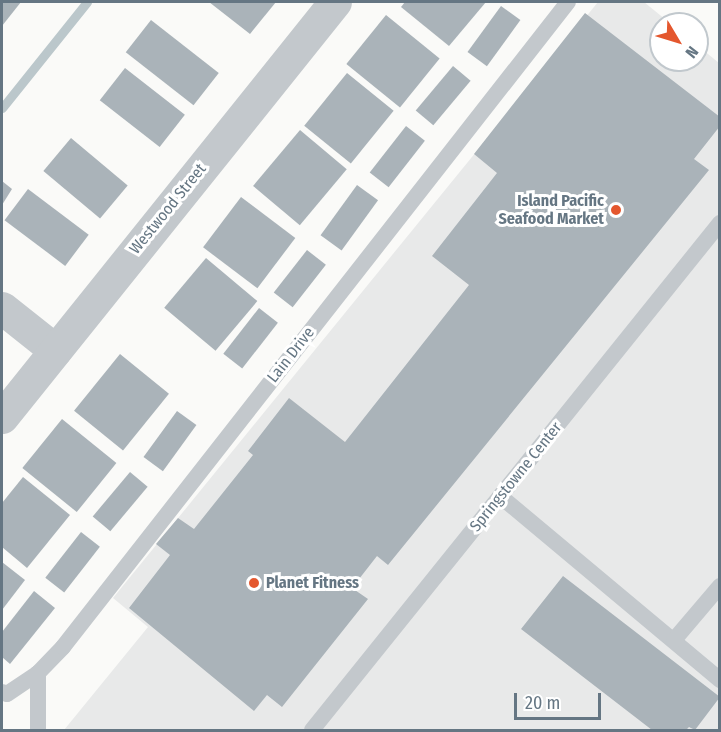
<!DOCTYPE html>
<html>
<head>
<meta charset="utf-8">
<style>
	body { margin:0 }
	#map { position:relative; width:721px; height:732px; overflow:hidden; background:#fafaf8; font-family:"Fira Sans Condensed",sans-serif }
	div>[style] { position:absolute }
	.built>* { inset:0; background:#e8e9e9 }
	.stream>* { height:9px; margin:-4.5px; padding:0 4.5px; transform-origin:4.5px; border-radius:4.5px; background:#bbc7cb }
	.building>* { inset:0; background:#aab3b9; transform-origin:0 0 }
	.lane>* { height:16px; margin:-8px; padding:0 8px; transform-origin:8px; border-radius:8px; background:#c3c8cc }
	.street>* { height:33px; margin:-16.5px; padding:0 16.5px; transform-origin:16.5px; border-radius:16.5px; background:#c3c8cc }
	.dots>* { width:16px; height:16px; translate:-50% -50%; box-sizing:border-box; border:3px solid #fff; border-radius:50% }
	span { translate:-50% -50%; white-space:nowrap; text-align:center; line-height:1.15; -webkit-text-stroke:6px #fff; paint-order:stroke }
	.poi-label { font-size:16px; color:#657683; font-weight:700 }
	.right { translate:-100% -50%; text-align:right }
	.left { translate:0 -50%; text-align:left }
	.street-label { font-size:16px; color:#657683 }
	.frame { position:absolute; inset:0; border:3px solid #657683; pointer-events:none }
	.north { position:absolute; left:649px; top:12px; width:60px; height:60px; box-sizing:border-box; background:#fff; border:2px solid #c1c8cd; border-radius:50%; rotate:128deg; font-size:16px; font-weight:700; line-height:24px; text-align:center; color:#657683 }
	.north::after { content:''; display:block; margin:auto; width:21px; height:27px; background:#e4572e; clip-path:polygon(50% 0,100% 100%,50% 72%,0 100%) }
	.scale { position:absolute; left:514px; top:693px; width:87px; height:27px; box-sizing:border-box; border:3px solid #657683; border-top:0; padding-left:8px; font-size:18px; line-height:21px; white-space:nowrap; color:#657683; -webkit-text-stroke:4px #fff; paint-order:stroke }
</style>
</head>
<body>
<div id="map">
	<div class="built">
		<i style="clip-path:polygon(598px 2px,644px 2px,671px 24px,661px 24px,661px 60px,697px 60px,697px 45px,719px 63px,719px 730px,64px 730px,148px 627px,113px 598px)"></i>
	</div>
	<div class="stream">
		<i style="left:2px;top:108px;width:136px;rotate:-51.3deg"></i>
	</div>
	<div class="building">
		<i style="clip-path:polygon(2px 2px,21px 2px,2px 26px)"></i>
		<i style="clip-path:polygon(209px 2px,276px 2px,250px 34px)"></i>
		<i style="clip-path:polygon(405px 2px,486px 2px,449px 46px,401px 7px)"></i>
		<i style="left:501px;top:6px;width:24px;height:57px;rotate:36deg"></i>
		<i style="clip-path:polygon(585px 13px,720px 117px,720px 126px,694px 159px,709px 170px,388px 565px,377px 556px,352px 588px,368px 599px,282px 707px,267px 695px,254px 711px,129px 608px,170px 555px,156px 544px,178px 518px,194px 529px,253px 455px,248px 451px,289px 398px,345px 442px,469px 285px,432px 256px,497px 173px,474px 154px)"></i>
		<i style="left:386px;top:15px;width:69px;height:63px;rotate:39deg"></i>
		<i style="left:151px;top:20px;width:86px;height:41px;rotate:38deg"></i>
		<i style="left:453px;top:66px;width:23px;height:58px;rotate:40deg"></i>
		<i style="left:125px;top:68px;width:76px;height:41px;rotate:38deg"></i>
		<i style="left:347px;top:73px;width:60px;height:68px;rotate:39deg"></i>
		<i style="left:406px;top:126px;width:24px;height:59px;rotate:38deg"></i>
		<i style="left:300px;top:130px;width:61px;height:73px;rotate:40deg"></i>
		<i style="left:71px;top:138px;width:74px;height:43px;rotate:40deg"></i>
		<i style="clip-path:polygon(2px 181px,12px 189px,2px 205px)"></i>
		<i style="left:357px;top:185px;width:26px;height:62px;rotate:36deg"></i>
		<i style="left:28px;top:189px;width:76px;height:39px;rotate:37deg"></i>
		<i style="left:241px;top:197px;width:68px;height:63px;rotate:37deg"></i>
		<i style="left:307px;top:250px;width:24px;height:54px;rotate:38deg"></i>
		<i style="left:206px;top:258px;width:67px;height:65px;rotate:40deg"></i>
		<i style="left:259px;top:308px;width:24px;height:58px;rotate:38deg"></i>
		<i style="left:120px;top:354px;width:63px;height:73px;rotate:39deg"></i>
		<i style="left:177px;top:411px;width:24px;height:57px;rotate:36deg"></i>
		<i style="left:62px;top:419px;width:70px;height:63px;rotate:39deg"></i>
		<i style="left:130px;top:472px;width:23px;height:58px;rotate:40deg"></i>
		<i style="clip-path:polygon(23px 477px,70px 515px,27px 568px,2px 547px,2px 503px)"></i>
		<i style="left:81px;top:532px;width:24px;height:58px;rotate:38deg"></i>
		<i style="clip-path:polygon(2px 562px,25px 580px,2px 610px)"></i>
		<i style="clip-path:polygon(563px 576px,720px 697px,695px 730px,689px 727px,686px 730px,652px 730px,521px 629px)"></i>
		<i style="clip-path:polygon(34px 591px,55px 608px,10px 664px,2px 657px,2px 632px)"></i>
	</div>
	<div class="lane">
		<i style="left:500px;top:496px;width:287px;rotate:39.9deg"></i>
		<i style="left:674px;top:640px;width:71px;rotate:-49.6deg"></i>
		<i style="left:2px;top:692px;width:5px;rotate:22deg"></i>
		<i style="left:7px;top:694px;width:37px;rotate:-34deg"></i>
		<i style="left:38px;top:673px;width:36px;rotate:-46deg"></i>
		<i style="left:63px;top:647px;width:819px;rotate:-51.94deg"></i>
		<i style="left:38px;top:730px;width:57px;rotate:-90deg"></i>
		<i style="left:312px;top:730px;width:651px;rotate:-51.18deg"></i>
	</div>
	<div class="street">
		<i style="left:2px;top:308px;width:68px;rotate:38.4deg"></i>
		<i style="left:2px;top:417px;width:532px;rotate:-51.26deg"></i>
	</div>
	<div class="dots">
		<i style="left:616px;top:210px;background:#e4572e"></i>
		<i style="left:254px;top:583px;background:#e4572e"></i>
	</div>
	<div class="poi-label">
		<span class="right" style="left:604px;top:210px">Island Pacific<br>Seafood Market</span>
		<span class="left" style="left:266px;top:583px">Planet Fitness</span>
	</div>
	<div class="street-label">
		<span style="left:168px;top:209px;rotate:-51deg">Westwood Street</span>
		<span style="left:291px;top:355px;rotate:-52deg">Lain Drive</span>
		<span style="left:516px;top:477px;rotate:-51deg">Springstowne Center</span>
	</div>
	<div class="frame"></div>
	<div class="north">N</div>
	<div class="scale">20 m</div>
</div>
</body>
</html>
